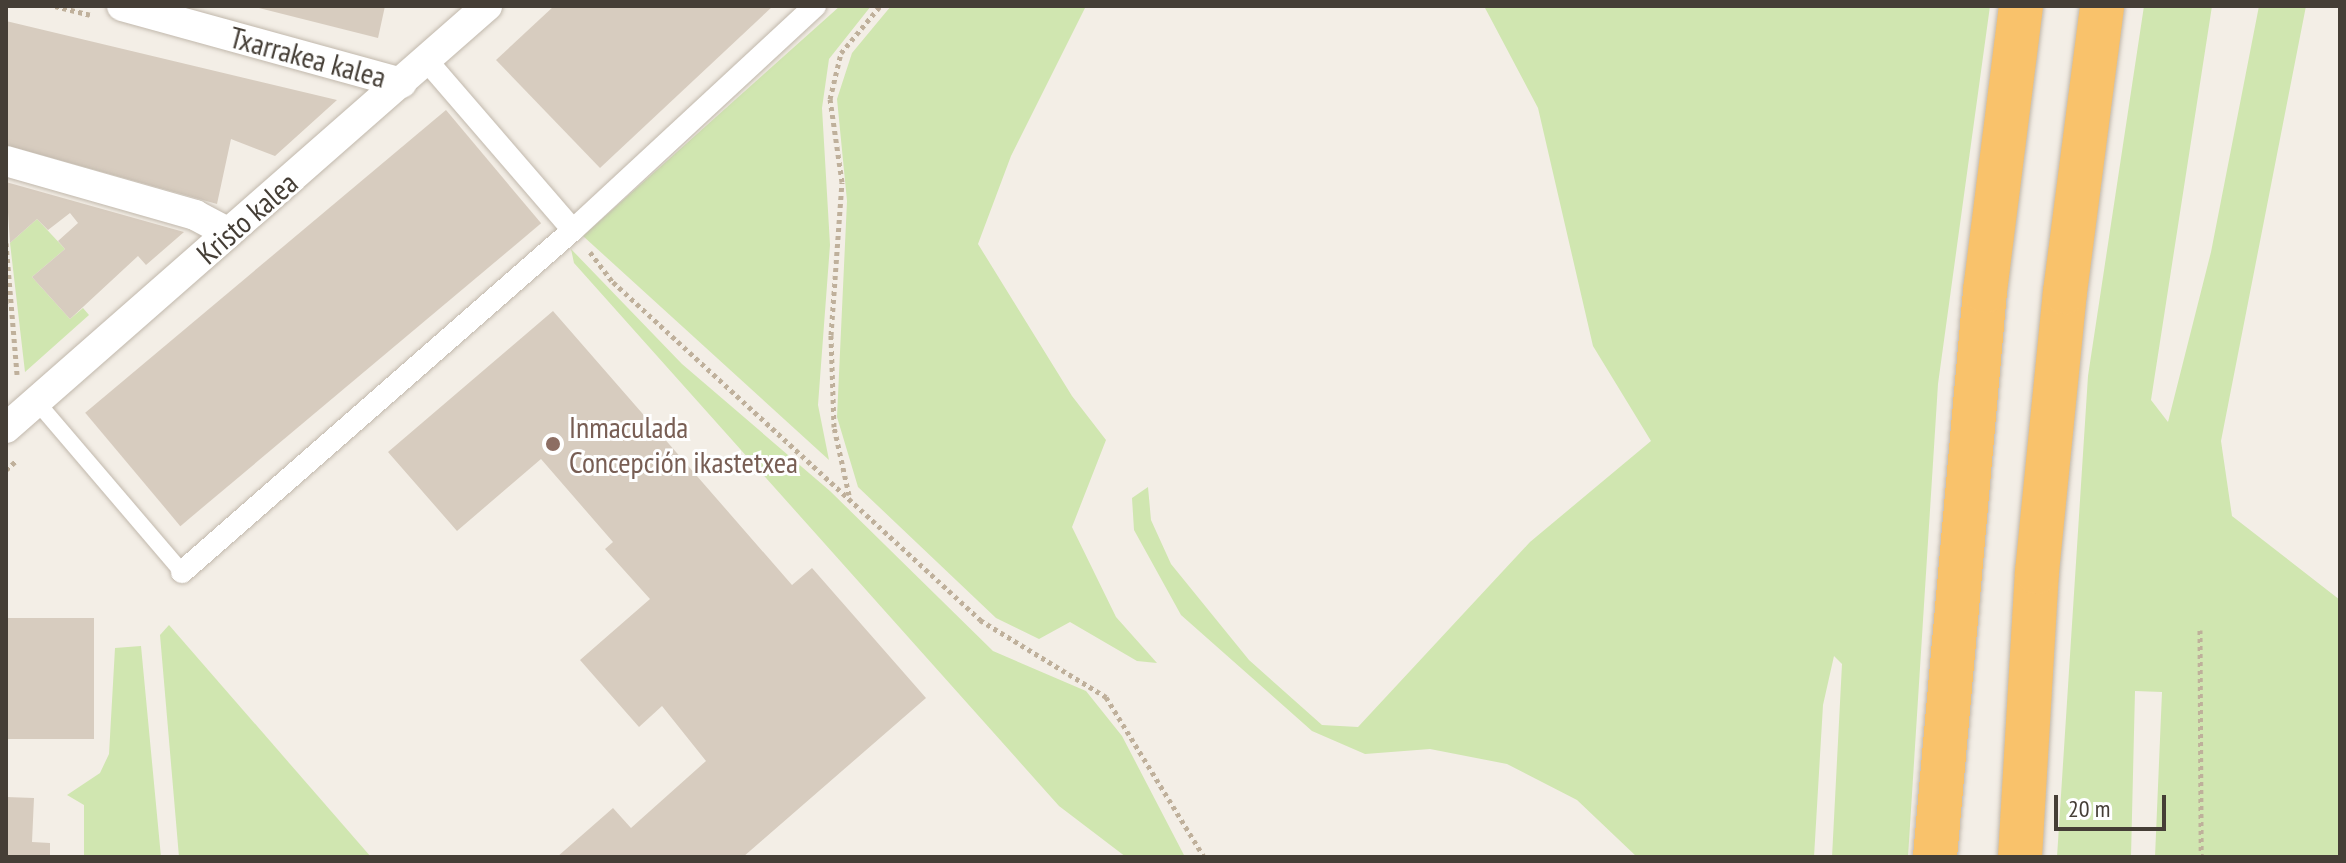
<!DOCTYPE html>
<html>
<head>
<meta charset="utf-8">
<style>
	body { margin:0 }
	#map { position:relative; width:2346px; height:863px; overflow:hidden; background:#f3eee6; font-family:"PT Sans Narrow",sans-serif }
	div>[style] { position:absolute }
	.green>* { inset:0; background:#d0e6b0 }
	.building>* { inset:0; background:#d7ccbf; transform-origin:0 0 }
	.path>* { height:5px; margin-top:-2.5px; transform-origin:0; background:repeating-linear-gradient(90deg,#bfb09b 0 4px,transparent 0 8px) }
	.roads { filter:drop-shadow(0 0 2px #c1b8ac) drop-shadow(0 0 2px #c1b8ac) }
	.service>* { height:16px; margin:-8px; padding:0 8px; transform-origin:8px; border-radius:8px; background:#fff }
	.pedestrian>* { height:22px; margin:-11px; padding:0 11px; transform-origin:11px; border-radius:11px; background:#fff }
	.minor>* { height:30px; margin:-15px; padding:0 15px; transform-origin:15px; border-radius:15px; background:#fff }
	.motorway>* { height:44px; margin:-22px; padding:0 22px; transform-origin:22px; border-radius:22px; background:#f9c26b }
	.dots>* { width:22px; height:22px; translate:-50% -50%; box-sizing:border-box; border:4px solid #fff; border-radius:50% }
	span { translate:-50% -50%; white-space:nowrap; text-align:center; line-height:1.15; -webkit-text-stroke:6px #fff; paint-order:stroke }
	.street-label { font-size:30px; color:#453e36 }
	.education-label { font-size:30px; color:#785e54 }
	.left { translate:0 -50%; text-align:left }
	.frame { position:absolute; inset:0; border:8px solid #453e36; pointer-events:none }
	.scale { position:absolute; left:2054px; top:795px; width:112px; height:36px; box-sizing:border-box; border:4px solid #453e36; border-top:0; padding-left:10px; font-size:24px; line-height:28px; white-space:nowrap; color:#453e36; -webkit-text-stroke:6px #fff; paint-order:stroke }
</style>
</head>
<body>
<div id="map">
	<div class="green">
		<i style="clip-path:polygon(840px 6px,871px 6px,829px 59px,822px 108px,830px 245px,818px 405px,829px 460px,583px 236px)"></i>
		<i style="clip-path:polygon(891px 6px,1086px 6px,1011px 156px,978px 244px,1072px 396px,1106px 440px,1072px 527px,1116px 617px,1157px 663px,1137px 661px,1070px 622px,1039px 639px,996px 618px,858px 487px,837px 417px,847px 201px,837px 99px,852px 53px)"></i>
		<i style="clip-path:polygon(1484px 6px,1990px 6px,1938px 384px,1908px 857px,1832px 857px,1842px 664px,1834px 656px,1823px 705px,1814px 857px,1637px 857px,1577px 800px,1507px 764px,1430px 749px,1365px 754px,1312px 731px,1181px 615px,1134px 530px,1132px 498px,1148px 487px,1151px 520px,1171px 564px,1249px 660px,1322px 725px,1358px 727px,1530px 542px,1651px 441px,1593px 346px,1538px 108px)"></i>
		<i style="clip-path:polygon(2144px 6px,2212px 6px,2151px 400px,2168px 422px,2211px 252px,2259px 6px,2306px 6px,2221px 441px,2232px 516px,2340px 600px,2340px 857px,2155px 857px,2162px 692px,2135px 691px,2131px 857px,2057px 857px,2088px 376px)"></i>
		<i style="clip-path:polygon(37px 219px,65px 249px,32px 277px,70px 319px,83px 308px,89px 315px,25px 372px,10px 243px)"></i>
		<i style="clip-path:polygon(571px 249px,682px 364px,830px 491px,993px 651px,1086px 691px,1122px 736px,1185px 857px,1126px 857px,1059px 806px,574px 263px)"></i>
		<i style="clip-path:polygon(169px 625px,371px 857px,179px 857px,160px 635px)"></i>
		<i style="clip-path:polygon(141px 646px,161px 857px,84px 857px,84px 805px,67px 795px,100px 773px,109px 754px,115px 648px)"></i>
	</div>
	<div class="building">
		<i style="clip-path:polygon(251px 6px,385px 6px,378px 38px)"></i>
		<i style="clip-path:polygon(554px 6px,773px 6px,600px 168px,496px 60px)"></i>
		<i style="clip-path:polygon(6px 21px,337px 100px,275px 156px,231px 139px,217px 204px,6px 145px)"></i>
		<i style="left:446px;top:110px;width:148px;height:471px;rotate:50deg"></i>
		<i style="clip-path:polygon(6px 182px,184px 232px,146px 265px,138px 256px,70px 319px,32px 277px,65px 249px,58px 241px,78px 223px,70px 213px,48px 230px,37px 219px,10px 243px)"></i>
		<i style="clip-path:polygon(553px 311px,792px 585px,812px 568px,926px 698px,743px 857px,557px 857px,613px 808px,631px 828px,706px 761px,662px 706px,639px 727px,580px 660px,650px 599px,605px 549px,613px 542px,541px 459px,457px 531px,388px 452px)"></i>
		<i style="left:6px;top:618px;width:88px;height:121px"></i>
		<i style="clip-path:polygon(6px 797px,34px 798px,32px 842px,50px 843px,50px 857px,6px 857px)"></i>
	</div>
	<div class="path">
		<i style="left:55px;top:6px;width:36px;rotate:14deg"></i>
		<i style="left:6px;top:243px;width:132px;rotate:85.2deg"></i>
		<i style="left:590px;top:252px;width:38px;rotate:53deg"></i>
		<i style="left:613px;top:282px;width:499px;rotate:42.6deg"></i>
		<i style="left:980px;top:620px;width:148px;rotate:31.4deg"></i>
		<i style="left:1106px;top:697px;width:188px;rotate:58.5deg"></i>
		<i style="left:6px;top:470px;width:15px;rotate:-42deg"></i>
		<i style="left:849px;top:495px;width:70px;rotate:-102.4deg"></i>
		<i style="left:834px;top:427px;width:92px;rotate:-91.9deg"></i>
		<i style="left:831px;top:335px;width:153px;rotate:-85.9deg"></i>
		<i style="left:842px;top:182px;width:84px;rotate:-98.2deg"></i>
		<i style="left:830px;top:99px;width:47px;rotate:-76.6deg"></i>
		<i style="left:841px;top:53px;width:61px;rotate:-50.3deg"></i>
		<i style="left:2200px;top:630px;width:227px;rotate:89.7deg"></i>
	</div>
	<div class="roads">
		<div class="service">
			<i style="left:36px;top:401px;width:225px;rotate:49.5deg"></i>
		</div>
		<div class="pedestrian">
			<i style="left:427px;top:61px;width:223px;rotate:49.2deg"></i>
			<i style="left:182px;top:572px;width:519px;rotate:-41.18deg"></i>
			<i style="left:573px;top:230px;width:330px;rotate:-42.8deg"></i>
		</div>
		<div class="minor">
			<i style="left:122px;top:6px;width:290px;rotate:15.4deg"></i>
			<i style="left:6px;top:161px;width:197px;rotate:15.9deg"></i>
			<i style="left:195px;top:215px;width:38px;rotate:28deg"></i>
			<i style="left:6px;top:428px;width:640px;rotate:-41.26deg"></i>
		</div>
		<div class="motorway">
			<i style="left:1935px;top:857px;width:568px;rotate:-84.95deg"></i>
			<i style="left:1985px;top:291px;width:287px;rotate:-82.8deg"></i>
			<i style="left:2020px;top:857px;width:286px;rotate:-86.6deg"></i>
			<i style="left:2037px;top:572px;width:281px;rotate:-84.3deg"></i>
			<i style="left:2065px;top:292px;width:288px;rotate:-82.6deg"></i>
		</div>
	</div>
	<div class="dots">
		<i style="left:553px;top:444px;background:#8d6e63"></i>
	</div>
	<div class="street-label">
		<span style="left:308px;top:57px;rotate:15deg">Txarrakea kalea</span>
		<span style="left:247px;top:218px;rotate:-41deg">Kristo kalea</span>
	</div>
	<div class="education-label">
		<span class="left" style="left:569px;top:444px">Inmaculada<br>Concepción ikastetxea</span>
	</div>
	<div class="frame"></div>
	<div class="scale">20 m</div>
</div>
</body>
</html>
